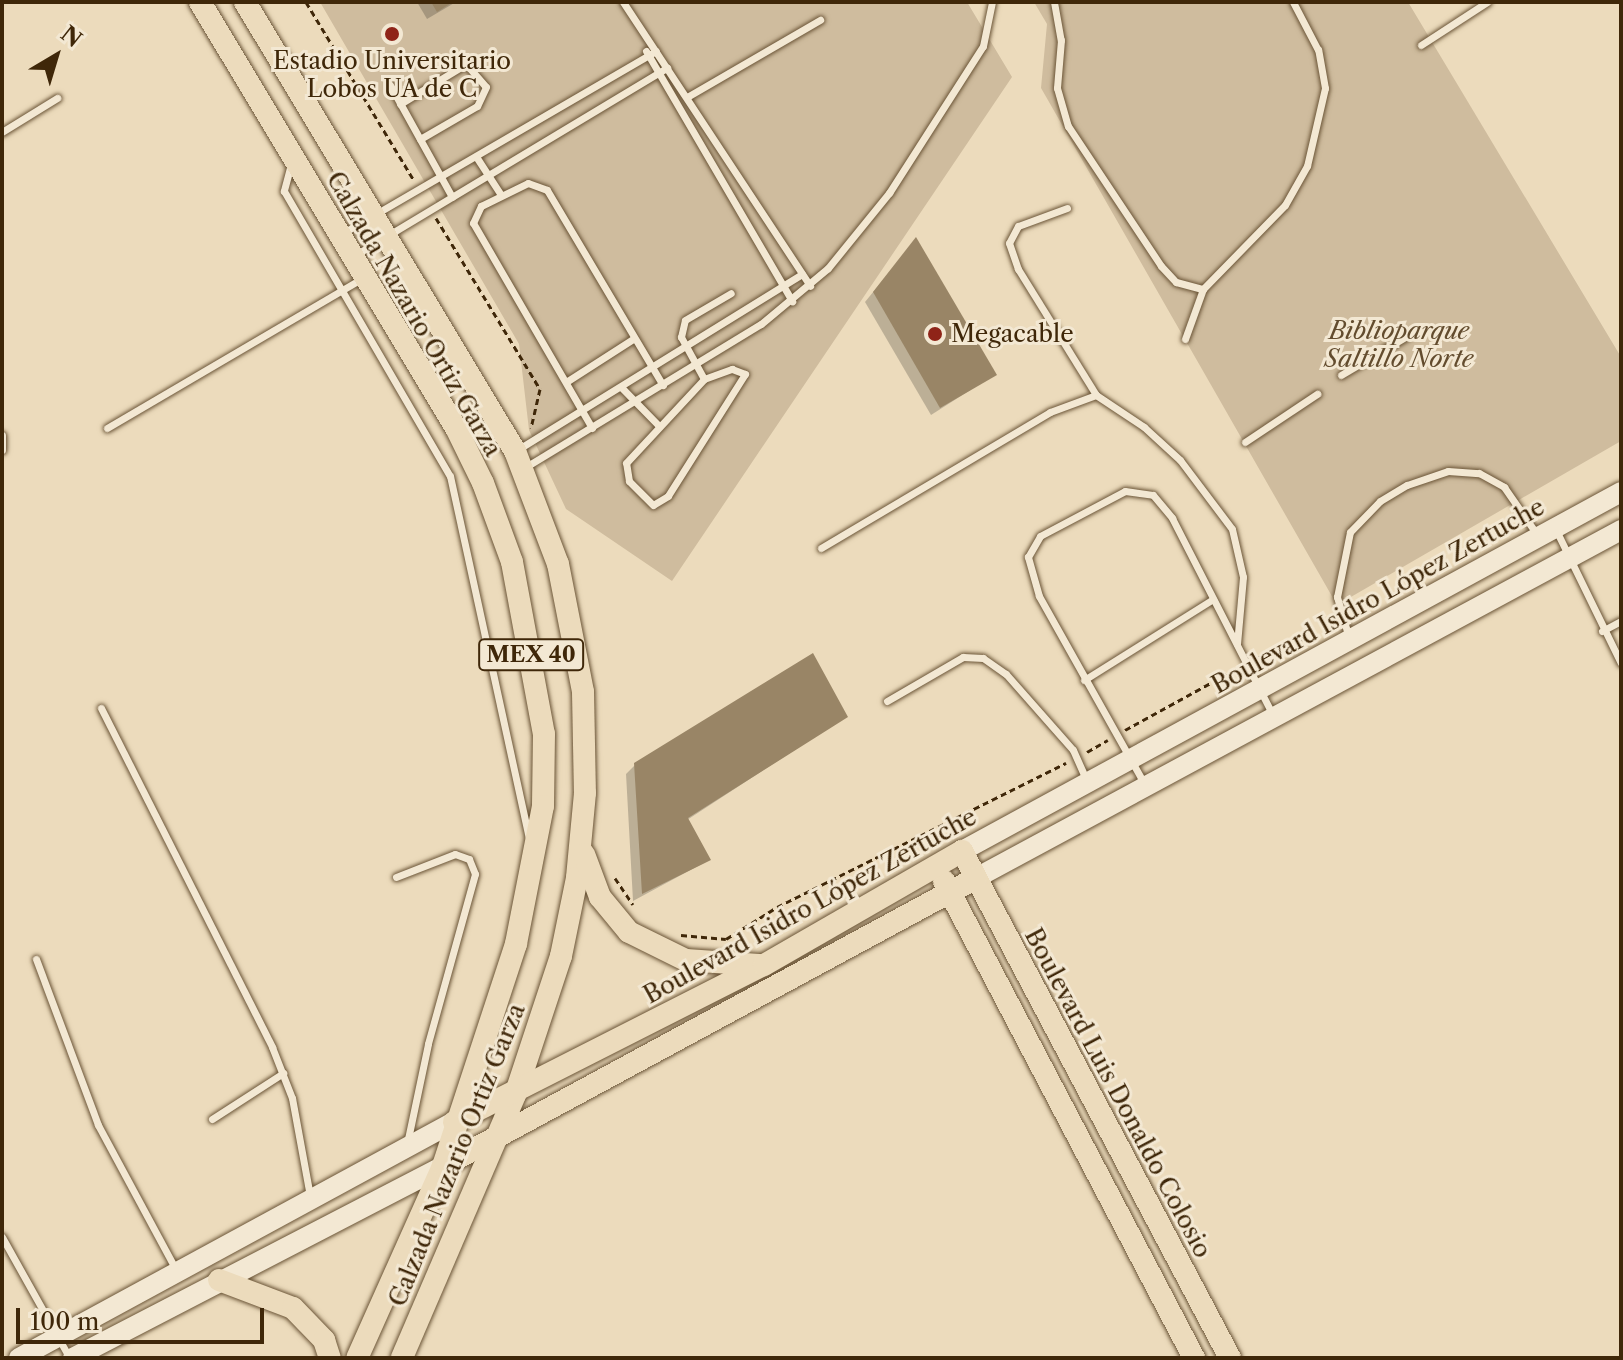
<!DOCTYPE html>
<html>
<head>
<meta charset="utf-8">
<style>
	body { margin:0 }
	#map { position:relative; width:1623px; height:1360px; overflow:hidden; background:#ecdbbc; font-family:"Libre Caslon Text",serif }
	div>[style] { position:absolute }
	.green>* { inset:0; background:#cfbc9e }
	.shadow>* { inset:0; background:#0003 }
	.building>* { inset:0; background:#998566 }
	.path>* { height:3px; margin-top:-1.5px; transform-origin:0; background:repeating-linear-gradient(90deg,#3f2709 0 6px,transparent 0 10px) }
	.roads { filter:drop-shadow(0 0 2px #6a5436) drop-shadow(0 0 2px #6a5436) }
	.service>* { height:7px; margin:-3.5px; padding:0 3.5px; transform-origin:3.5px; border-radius:3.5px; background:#f3e8d3 }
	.secondary>* { height:20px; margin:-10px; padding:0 10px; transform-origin:10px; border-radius:10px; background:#f3e8d3 }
	.primary>* { height:22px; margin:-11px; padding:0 11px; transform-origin:11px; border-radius:11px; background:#ecdbbc }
	.dots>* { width:22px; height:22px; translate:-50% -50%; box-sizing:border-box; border:4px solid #f3e8d3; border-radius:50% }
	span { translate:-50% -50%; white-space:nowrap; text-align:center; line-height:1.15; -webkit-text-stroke:6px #f3e8d3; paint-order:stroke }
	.shield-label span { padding:2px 6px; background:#f3e8d3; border:2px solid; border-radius:6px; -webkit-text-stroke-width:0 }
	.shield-label { font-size:22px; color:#3f2709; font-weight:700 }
	.poi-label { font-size:24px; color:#3f2709 }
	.left { translate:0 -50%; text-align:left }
	.street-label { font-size:24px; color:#3f2709 }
	.park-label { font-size:24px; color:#634c2e; font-style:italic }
	.frame { position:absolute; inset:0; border:4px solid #3f2709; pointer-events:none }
	.north { position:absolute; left:16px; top:16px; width:80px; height:80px; -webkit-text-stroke:6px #f3e8d3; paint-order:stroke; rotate:38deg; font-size:22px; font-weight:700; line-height:32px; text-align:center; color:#3f2709 }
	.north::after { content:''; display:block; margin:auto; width:28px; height:36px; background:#3f2709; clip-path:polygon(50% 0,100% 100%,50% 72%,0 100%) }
	.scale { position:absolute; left:16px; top:1308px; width:248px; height:36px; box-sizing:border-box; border:4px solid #3f2709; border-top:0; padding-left:10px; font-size:24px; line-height:28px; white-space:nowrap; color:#3f2709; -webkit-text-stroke:6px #f3e8d3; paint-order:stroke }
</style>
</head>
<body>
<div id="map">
	<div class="green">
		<i style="clip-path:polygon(320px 2px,967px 2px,1012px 77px,672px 581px,566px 509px,529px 430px,519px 344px)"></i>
		<i style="clip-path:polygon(1034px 2px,1408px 2px,1621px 357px,1621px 441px,1337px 605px,1041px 88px,1047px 24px)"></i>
	</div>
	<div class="shadow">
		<i style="clip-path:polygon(417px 2px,456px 2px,427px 19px)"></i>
		<i style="clip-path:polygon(908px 249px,994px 375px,931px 415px,865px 302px)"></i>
		<i style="clip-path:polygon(845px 717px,687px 820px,709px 860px,633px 901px,626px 774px,636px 764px)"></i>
	</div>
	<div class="building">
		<i style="clip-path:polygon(431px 2px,453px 2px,437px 12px)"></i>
		<i style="clip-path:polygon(916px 237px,997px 375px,940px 408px,873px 292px)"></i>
		<i style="clip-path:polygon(813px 653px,848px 717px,688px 818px,711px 860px,642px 894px,634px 763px)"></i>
	</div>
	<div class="path">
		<i style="left:306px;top:2px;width:208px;rotate:58.8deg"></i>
		<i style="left:436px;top:218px;width:200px;rotate:58.7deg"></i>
		<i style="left:540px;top:389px;width:40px;rotate:103deg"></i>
		<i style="left:1255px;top:659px;width:47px;rotate:-25.5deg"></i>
		<i style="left:1297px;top:639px;width:14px;rotate:4deg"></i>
		<i style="left:1125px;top:730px;width:129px;rotate:-28.8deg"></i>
		<i style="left:1087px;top:752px;width:24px;rotate:-30deg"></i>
		<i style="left:615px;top:878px;width:32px;rotate:56deg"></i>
		<i style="left:681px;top:935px;width:45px;rotate:5.1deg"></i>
		<i style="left:726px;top:939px;width:60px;rotate:-32.1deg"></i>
		<i style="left:777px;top:907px;width:323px;rotate:-26.5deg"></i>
	</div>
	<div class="roads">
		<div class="service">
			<i style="left:623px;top:2px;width:340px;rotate:56.6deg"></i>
			<i style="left:1054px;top:2px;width:39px;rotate:80deg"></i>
			<i style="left:1061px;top:40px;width:48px;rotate:94.8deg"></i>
			<i style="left:1057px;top:88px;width:40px;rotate:74deg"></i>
			<i style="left:1068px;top:126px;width:168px;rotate:56.4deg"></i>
			<i style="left:1161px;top:266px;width:22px;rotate:47deg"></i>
			<i style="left:1176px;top:282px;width:28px;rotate:15deg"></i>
			<i style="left:1203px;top:289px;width:117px;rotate:-45.7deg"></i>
			<i style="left:1285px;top:205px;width:45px;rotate:-60.6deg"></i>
			<i style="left:1307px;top:166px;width:80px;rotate:-77deg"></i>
			<i style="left:1325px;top:88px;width:39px;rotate:-100deg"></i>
			<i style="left:1318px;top:50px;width:54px;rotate:-117.5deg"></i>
			<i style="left:1421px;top:45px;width:79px;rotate:-33.1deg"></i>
			<i style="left:646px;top:51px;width:290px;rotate:59.7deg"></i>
			<i style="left:390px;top:85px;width:128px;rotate:61deg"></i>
			<i style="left:687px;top:97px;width:154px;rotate:-30.1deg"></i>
			<i style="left:400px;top:104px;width:77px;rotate:-31.2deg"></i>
			<i style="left:466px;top:64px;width:30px;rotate:49deg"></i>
			<i style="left:486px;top:87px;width:21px;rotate:115deg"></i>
			<i style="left:477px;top:106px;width:66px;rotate:149.9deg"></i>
			<i style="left:2px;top:132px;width:65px;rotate:-31.7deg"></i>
			<i style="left:477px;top:158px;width:44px;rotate:57deg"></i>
			<i style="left:291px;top:164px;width:28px;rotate:105deg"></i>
			<i style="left:284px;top:191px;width:330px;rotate:59.8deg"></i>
			<i style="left:450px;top:476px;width:371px;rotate:77.7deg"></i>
			<i style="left:1067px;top:208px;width:52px;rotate:159.8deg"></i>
			<i style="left:1018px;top:226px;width:19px;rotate:118deg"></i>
			<i style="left:1009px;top:243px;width:28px;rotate:71deg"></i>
			<i style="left:1018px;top:269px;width:148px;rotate:58.2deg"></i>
			<i style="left:343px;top:233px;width:362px;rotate:-30.2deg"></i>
			<i style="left:357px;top:254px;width:362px;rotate:-31deg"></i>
			<i style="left:1185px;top:339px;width:53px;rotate:-70.2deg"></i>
			<i style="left:1341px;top:375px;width:80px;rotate:-30.7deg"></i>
			<i style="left:704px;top:379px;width:30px;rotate:-20deg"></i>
			<i style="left:732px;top:369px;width:14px;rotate:21deg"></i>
			<i style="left:745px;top:374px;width:144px;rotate:122.3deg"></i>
			<i style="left:668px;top:496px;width:17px;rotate:149deg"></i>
			<i style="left:653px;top:505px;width:34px;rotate:-135deg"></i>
			<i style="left:629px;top:481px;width:18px;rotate:-99deg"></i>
			<i style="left:626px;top:463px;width:115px;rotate:-47.1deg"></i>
			<i style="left:704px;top:379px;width:48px;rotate:-118.7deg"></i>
			<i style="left:681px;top:337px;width:17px;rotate:-77deg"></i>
			<i style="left:685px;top:320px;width:53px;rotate:-30.4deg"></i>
			<i style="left:566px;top:382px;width:80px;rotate:-32.7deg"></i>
			<i style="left:621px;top:387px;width:54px;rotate:45.7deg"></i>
			<i style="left:107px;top:428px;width:294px;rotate:-30.4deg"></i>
			<i style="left:592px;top:428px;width:237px;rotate:-120.1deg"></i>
			<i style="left:473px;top:223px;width:19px;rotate:-65deg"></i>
			<i style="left:481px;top:206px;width:52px;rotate:-26.1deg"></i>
			<i style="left:528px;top:183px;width:20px;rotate:20deg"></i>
			<i style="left:547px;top:190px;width:227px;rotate:59.3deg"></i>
			<i style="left:2px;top:435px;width:15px;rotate:90deg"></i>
			<i style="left:1245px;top:442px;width:87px;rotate:-33.7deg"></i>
			<i style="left:517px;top:450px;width:335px;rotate:-31.7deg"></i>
			<i style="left:524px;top:468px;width:277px;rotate:-31.3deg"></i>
			<i style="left:761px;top:324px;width:87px;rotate:-39.9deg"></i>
			<i style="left:828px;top:268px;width:97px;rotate:-50.9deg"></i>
			<i style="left:889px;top:193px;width:174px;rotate:-57.4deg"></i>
			<i style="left:983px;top:46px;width:45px;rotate:-78.4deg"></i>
			<i style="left:1556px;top:530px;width:148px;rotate:64deg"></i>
			<i style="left:821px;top:548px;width:266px;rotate:-30.7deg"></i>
			<i style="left:1050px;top:412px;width:49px;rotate:-20.3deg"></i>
			<i style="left:1096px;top:395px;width:58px;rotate:33.7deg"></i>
			<i style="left:1144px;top:427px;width:49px;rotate:42.5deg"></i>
			<i style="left:1180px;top:460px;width:86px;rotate:53deg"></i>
			<i style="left:1232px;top:529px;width:49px;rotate:77.1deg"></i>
			<i style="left:1243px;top:577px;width:67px;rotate:95.1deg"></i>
			<i style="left:1602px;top:631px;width:21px;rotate:-28deg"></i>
			<i style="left:1349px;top:638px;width:43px;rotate:-106.3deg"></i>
			<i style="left:1337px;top:597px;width:66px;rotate:-78.7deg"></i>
			<i style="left:1350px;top:532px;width:43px;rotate:-45.9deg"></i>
			<i style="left:1380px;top:501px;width:31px;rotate:-31deg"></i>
			<i style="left:1407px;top:485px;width:43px;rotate:-18.9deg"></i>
			<i style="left:1448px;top:471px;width:31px;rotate:4deg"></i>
			<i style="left:1479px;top:473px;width:29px;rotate:29deg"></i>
			<i style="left:1504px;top:487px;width:56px;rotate:55.2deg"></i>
			<i style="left:1084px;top:680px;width:152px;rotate:-32.1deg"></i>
			<i style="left:887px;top:701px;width:88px;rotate:-30.1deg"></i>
			<i style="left:963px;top:657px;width:20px;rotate:3deg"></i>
			<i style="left:983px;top:658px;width:28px;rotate:35deg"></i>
			<i style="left:1006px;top:674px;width:101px;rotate:48.6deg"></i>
			<i style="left:1073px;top:750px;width:32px;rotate:66deg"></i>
			<i style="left:101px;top:708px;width:380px;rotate:63.2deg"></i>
			<i style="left:272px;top:1047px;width:55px;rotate:68.6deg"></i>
			<i style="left:292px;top:1098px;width:100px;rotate:79.6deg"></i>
			<i style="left:1145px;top:785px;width:217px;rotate:-119.3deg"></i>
			<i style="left:1039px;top:596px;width:41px;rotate:-105.8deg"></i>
			<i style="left:1028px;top:557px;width:24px;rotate:-60deg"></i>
			<i style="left:1040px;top:536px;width:96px;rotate:-27.9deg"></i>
			<i style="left:1125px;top:491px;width:28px;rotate:8deg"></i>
			<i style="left:1153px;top:495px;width:30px;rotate:50deg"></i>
			<i style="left:1172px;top:518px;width:221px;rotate:62.9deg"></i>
			<i style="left:396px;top:877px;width:63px;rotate:-21.3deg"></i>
			<i style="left:455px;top:854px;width:15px;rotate:20deg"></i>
			<i style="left:469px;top:859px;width:16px;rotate:68deg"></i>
			<i style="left:475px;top:874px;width:176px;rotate:105.5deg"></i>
			<i style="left:428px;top:1044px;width:102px;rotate:101.9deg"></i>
			<i style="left:36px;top:959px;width:177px;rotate:69.5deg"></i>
			<i style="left:98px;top:1125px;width:165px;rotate:61.7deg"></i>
			<i style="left:212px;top:1119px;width:85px;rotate:-32.9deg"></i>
			<i style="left:2px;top:1237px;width:137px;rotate:60.8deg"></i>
		</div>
		<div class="secondary">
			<i style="left:962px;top:851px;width:750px;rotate:-28.58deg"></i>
			<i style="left:976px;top:878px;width:733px;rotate:-28.35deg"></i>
			<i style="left:19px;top:1358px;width:495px;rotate:-28.5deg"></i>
			<i style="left:73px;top:1358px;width:417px;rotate:-27.4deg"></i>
		</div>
		<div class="primary">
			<i style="left:200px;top:2px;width:497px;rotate:59deg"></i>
			<i style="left:456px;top:428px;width:61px;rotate:63.9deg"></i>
			<i style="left:483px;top:483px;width:84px;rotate:69.8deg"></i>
			<i style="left:512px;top:562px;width:175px;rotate:79.5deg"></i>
			<i style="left:544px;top:734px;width:72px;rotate:90.8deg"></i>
			<i style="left:543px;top:806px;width:141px;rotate:101.1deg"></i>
			<i style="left:516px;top:944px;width:234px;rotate:108.2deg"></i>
			<i style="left:443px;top:1166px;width:210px;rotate:114.1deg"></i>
			<i style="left:245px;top:2px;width:524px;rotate:58.98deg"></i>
			<i style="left:515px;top:451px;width:121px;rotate:69.2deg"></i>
			<i style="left:558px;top:564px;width:130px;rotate:78.9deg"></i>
			<i style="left:583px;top:692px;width:101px;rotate:88.9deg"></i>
			<i style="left:585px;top:793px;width:85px;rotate:95.4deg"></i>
			<i style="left:577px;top:878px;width:80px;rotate:101.6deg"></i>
			<i style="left:561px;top:956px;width:146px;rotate:108.3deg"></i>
			<i style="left:515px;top:1095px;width:286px;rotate:113.3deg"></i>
			<i style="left:584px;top:854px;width:46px;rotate:69.6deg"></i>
			<i style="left:600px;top:897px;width:45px;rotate:50.4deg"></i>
			<i style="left:629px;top:932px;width:64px;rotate:26.2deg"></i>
			<i style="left:686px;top:960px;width:73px;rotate:3.9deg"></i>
			<i style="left:944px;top:881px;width:539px;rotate:62.34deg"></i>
			<i style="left:454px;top:1122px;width:347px;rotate:-26.9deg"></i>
			<i style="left:764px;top:965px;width:228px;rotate:-29.9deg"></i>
			<i style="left:962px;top:851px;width:573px;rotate:62.14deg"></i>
			<i style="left:443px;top:1166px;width:606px;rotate:-28.38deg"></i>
			<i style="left:219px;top:1280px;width:79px;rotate:20.7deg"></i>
			<i style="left:293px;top:1308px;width:45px;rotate:45.9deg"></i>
			<i style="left:324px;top:1340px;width:19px;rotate:72deg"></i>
		</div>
	</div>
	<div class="dots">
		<i style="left:392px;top:34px;background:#8f2418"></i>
		<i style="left:935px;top:334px;background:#8f2418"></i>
	</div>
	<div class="shield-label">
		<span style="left:531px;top:655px">MEX 40</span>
	</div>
	<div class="poi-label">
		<span style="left:392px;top:75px">Estadio Universitario<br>Lobos UA de C</span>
		<span class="left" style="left:951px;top:334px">Megacable</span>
	</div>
	<div class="street-label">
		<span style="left:414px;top:314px;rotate:60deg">Calzada Nazario Ortiz Garza</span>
		<span style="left:1378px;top:596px;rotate:-29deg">Boulevard Isidro López Zertuche</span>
		<span style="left:810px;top:906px;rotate:-29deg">Boulevard Isidro López Zertuche</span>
		<span style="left:1118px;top:1093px;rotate:62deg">Boulevard Luis Donaldo Colosio</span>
		<span style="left:457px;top:1155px;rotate:-68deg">Calzada Nazario Ortiz Garza</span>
	</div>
	<div class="park-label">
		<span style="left:1399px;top:345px">Biblioparque<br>Saltillo Norte</span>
	</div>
	<div class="frame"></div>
	<div class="north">N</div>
	<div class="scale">100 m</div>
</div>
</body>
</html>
